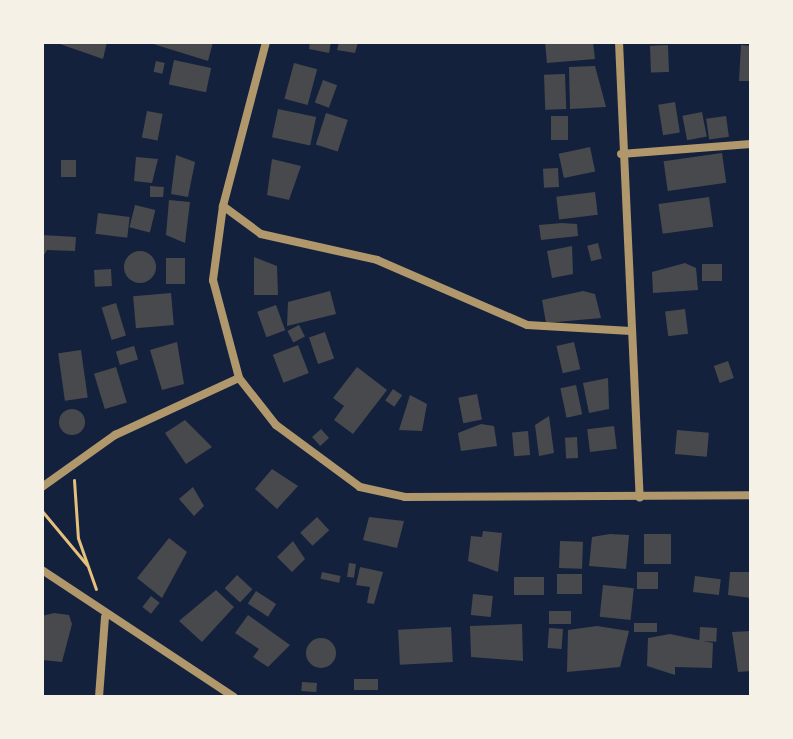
<!DOCTYPE html>
<html>
<head>
<meta charset="utf-8">
<style>
	body { margin:0 }
	#map { position:relative; width:793px; height:739px; overflow:hidden; background:#14213d; font-family:Bitter,serif }
	div>[style] { position:absolute }
	.building>* { inset:0; background:#48494c; transform-origin:0 0 }
	.round { border-radius:50% }
	.path>* { height:3px; margin:-1.5px; padding:0 1.5px; transform-origin:1.5px; border-radius:1.5px; background:#e5c07b }
	.minor>* { height:8px; margin:-4px; padding:0 4px; transform-origin:4px; border-radius:4px; background:#b1986c }
	span { translate:-50% -50%; white-space:nowrap; text-align:center; line-height:1.15; -webkit-text-stroke:6px #f6f1e7; paint-order:stroke }
	.frame { position:absolute; inset:0; border:44px solid #f6f1e7; pointer-events:none }
</style>
</head>
<body>
<div id="map">
	<div class="building">
		<i style="clip-path:polygon(107px 42px,103px 59px,57px 43px,57px 42px)"></i>
		<i style="clip-path:polygon(147px 42px,213px 42px,208px 61px)"></i>
		<i style="clip-path:polygon(310px 42px,331px 42px,329px 53px,309px 49px)"></i>
		<i style="clip-path:polygon(339px 42px,358px 42px,355px 53px,337px 50px)"></i>
		<i style="clip-path:polygon(545px 42px,593px 42px,595px 59px,547px 63px)"></i>
		<i style="left:668px;top:45px;width:27px;height:18px;rotate:88deg"></i>
		<i style="clip-path:polygon(741px 45px,751px 46px,751px 81px,739px 81px)"></i>
		<i style="left:174px;top:60px;width:38px;height:25px;rotate:12deg"></i>
		<i style="left:156px;top:61px;width:9px;height:11px;rotate:13deg"></i>
		<i style="left:294px;top:63px;width:24px;height:37px;rotate:15deg"></i>
		<i style="clip-path:polygon(595px 66px,606px 107px,570px 109px,569px 67px)"></i>
		<i style="left:565px;top:74px;width:35px;height:21px;rotate:88deg"></i>
		<i style="left:323px;top:80px;width:15px;height:24px;rotate:20deg"></i>
		<i style="left:675px;top:102px;width:31px;height:17px;rotate:81deg"></i>
		<i style="left:278px;top:109px;width:39px;height:29px;rotate:12deg"></i>
		<i style="left:147px;top:111px;width:16px;height:27px;rotate:11deg"></i>
		<i style="left:702px;top:112px;width:25px;height:20px;rotate:79deg"></i>
		<i style="left:326px;top:113px;width:23px;height:33px;rotate:18deg"></i>
		<i style="left:568px;top:116px;width:24px;height:17px;rotate:90deg"></i>
		<i style="left:726px;top:116px;width:21px;height:20px;rotate:82deg"></i>
		<i style="left:590px;top:147px;width:25px;height:32px;rotate:78deg"></i>
		<i style="left:722px;top:153px;width:30px;height:59px;rotate:82deg"></i>
		<i style="clip-path:polygon(176px 155px,195px 162px,188px 197px,171px 194px)"></i>
		<i style="clip-path:polygon(136px 157px,158px 159px,152px 183px,134px 181px)"></i>
		<i style="clip-path:polygon(272px 159px,301px 166px,289px 200px,267px 195px)"></i>
		<i style="left:61px;top:160px;width:15px;height:17px"></i>
		<i style="left:558px;top:168px;width:19px;height:15px;rotate:87deg"></i>
		<i style="clip-path:polygon(150px 186px,164px 187px,163px 197px,150px 197px)"></i>
		<i style="left:595px;top:192px;width:23px;height:39px;rotate:83deg"></i>
		<i style="left:709px;top:197px;width:30px;height:51px;rotate:82deg"></i>
		<i style="clip-path:polygon(169px 200px,190px 202px,185px 243px,166px 235px)"></i>
		<i style="left:135px;top:205px;width:21px;height:23px;rotate:14deg"></i>
		<i style="left:98px;top:213px;width:32px;height:21px;rotate:7deg"></i>
		<i style="clip-path:polygon(562px 223px,577px 224px,578px 236px,541px 240px,539px 225px)"></i>
		<i style="clip-path:polygon(42px 235px,76px 237px,75px 251px,47px 250px,42px 258px)"></i>
		<i style="left:598px;top:243px;width:16px;height:11px;rotate:76deg"></i>
		<i style="clip-path:polygon(572px 246px,573px 274px,552px 278px,547px 251px)"></i>
		<i class="round" style="left:124px;top:251px;width:32px;height:32px"></i>
		<i style="clip-path:polygon(254px 257px,277px 266px,278px 295px,254px 295px)"></i>
		<i style="left:166px;top:258px;width:19px;height:26px"></i>
		<i style="clip-path:polygon(685px 263px,696px 268px,698px 290px,653px 293px,652px 272px)"></i>
		<i style="left:702px;top:264px;width:20px;height:17px"></i>
		<i style="left:111px;top:269px;width:17px;height:17px;rotate:87deg"></i>
		<i style="clip-path:polygon(330px 291px,336px 314px,287px 326px,288px 302px)"></i>
		<i style="clip-path:polygon(583px 291px,595px 294px,601px 318px,546px 323px,542px 300px)"></i>
		<i style="left:171px;top:293px;width:32px;height:38px;rotate:85deg"></i>
		<i style="left:116px;top:303px;width:34px;height:15px;rotate:73deg"></i>
		<i style="left:276px;top:305px;width:27px;height:20px;rotate:70deg"></i>
		<i style="left:685px;top:309px;width:25px;height:20px;rotate:83deg"></i>
		<i style="left:299px;top:325px;width:13px;height:13px;rotate:63deg"></i>
		<i style="left:325px;top:332px;width:28px;height:17px;rotate:71deg"></i>
		<i style="clip-path:polygon(177px 342px,184px 384px,162px 390px,150px 350px)"></i>
		<i style="left:574px;top:342px;width:28px;height:18px;rotate:77deg"></i>
		<i style="left:298px;top:345px;width:30px;height:27px;rotate:69deg"></i>
		<i style="left:134px;top:346px;width:14px;height:19px;rotate:73deg"></i>
		<i style="left:81px;top:350px;width:48px;height:23px;rotate:82deg"></i>
		<i style="left:728px;top:361px;width:18px;height:15px;rotate:71deg"></i>
		<i style="left:116px;top:367px;width:37px;height:23px;rotate:73deg"></i>
		<i style="clip-path:polygon(357px 367px,387px 390px,353px 434px,334px 420px,344px 406px,333px 398px)"></i>
		<i style="clip-path:polygon(608px 378px,609px 409px,589px 413px,583px 383px)"></i>
		<i style="left:576px;top:385px;width:30px;height:16px;rotate:78deg"></i>
		<i style="left:393px;top:389px;width:11px;height:14px;rotate:34deg"></i>
		<i style="left:477px;top:394px;width:26px;height:19px;rotate:79deg"></i>
		<i style="clip-path:polygon(410px 395px,427px 404px,422px 431px,399px 430px)"></i>
		<i class="round" style="left:59px;top:409px;width:26px;height:26px"></i>
		<i style="clip-path:polygon(549px 416px,554px 453px,539px 456px,535px 425px)"></i>
		<i style="clip-path:polygon(185px 420px,212px 447px,186px 464px,165px 433px)"></i>
		<i style="clip-path:polygon(481px 424px,494px 426px,497px 446px,461px 451px,458px 433px)"></i>
		<i style="left:614px;top:426px;width:23px;height:27px;rotate:83deg"></i>
		<i style="left:321px;top:429px;width:12px;height:12px;rotate:48deg"></i>
		<i style="left:677px;top:430px;width:32px;height:24px;rotate:5deg"></i>
		<i style="left:528px;top:431px;width:24px;height:16px;rotate:85deg"></i>
		<i style="left:577px;top:437px;width:21px;height:12px;rotate:87deg"></i>
		<i style="clip-path:polygon(272px 469px,298px 486px,277px 509px,255px 489px)"></i>
		<i style="clip-path:polygon(193px 487px,204px 506px,194px 516px,179px 499px)"></i>
		<i style="left:317px;top:517px;width:18px;height:23px;rotate:47deg"></i>
		<i style="clip-path:polygon(369px 517px,404px 521px,397px 548px,363px 540px)"></i>
		<i style="clip-path:polygon(483px 531px,502px 533px,498px 572px,468px 561px,471px 536px,482px 537px)"></i>
		<i style="clip-path:polygon(610px 534px,629px 535px,626px 569px,589px 566px,592px 537px)"></i>
		<i style="left:644px;top:534px;width:27px;height:30px"></i>
		<i style="clip-path:polygon(169px 538px,187px 552px,162px 598px,137px 578px)"></i>
		<i style="clip-path:polygon(293px 541px,305px 559px,292px 572px,277px 557px)"></i>
		<i style="left:560px;top:541px;width:23px;height:27px;rotate:2deg"></i>
		<i style="left:349px;top:563px;width:7px;height:14px;rotate:8deg"></i>
		<i style="clip-path:polygon(360px 567px,383px 572px,374px 604px,367px 603px,370px 587px,356px 585px)"></i>
		<i style="left:322px;top:572px;width:19px;height:7px;rotate:12deg"></i>
		<i style="left:637px;top:572px;width:21px;height:17px"></i>
		<i style="clip-path:polygon(730px 572px,751px 572px,751px 598px,728px 595px)"></i>
		<i style="left:582px;top:574px;width:20px;height:25px;rotate:90deg"></i>
		<i style="left:237px;top:575px;width:21px;height:18px;rotate:43deg"></i>
		<i style="left:695px;top:576px;width:26px;height:16px;rotate:7deg"></i>
		<i style="left:514px;top:577px;width:30px;height:18px"></i>
		<i style="left:603px;top:585px;width:31px;height:32px;rotate:6deg"></i>
		<i style="clip-path:polygon(216px 590px,234px 607px,202px 642px,179px 621px)"></i>
		<i style="left:256px;top:591px;width:24px;height:15px;rotate:33deg"></i>
		<i style="left:473px;top:594px;width:20px;height:21px;rotate:6deg"></i>
		<i style="left:151px;top:596px;width:11px;height:14px;rotate:38deg"></i>
		<i style="left:549px;top:611px;width:22px;height:13px"></i>
		<i style="clip-path:polygon(54px 613px,69px 615px,72px 624px,62px 662px,42px 660px,42px 616px)"></i>
		<i style="clip-path:polygon(248px 615px,290px 645px,268px 667px,253px 657px,259px 649px,235px 633px)"></i>
		<i style="left:634px;top:623px;width:23px;height:9px"></i>
		<i style="clip-path:polygon(522px 624px,523px 661px,471px 657px,470px 626px)"></i>
		<i style="clip-path:polygon(597px 626px,629px 631px,620px 667px,567px 672px,568px 630px)"></i>
		<i style="left:451px;top:627px;width:35px;height:53px;rotate:87deg"></i>
		<i style="left:700px;top:627px;width:17px;height:14px;rotate:3deg"></i>
		<i style="left:549px;top:628px;width:14px;height:20px;rotate:4deg"></i>
		<i style="clip-path:polygon(751px 631px,751px 671px,738px 672px,732px 632px)"></i>
		<i style="clip-path:polygon(670px 634px,713px 643px,712px 668px,675px 667px,675px 675px,647px 666px,648px 638px)"></i>
		<i class="round" style="left:306px;top:638px;width:30px;height:30px"></i>
		<i style="left:378px;top:679px;width:11px;height:24px;rotate:90deg"></i>
		<i style="left:302px;top:682px;width:15px;height:9px;rotate:4deg"></i>
	</div>
	<div class="path">
		<i style="left:74px;top:480px;width:58px;rotate:86.1deg"></i>
		<i style="left:78px;top:538px;width:54px;rotate:70.6deg"></i>
		<i style="left:42px;top:511px;width:70px;rotate:50.2deg"></i>
	</div>
	<div class="minor">
		<i style="left:266px;top:42px;width:170px;rotate:104.7deg"></i>
		<i style="left:223px;top:206px;width:75px;rotate:97.7deg"></i>
		<i style="left:213px;top:280px;width:101px;rotate:75.1deg"></i>
		<i style="left:239px;top:378px;width:60px;rotate:51.8deg"></i>
		<i style="left:276px;top:425px;width:104px;rotate:36.4deg"></i>
		<i style="left:360px;top:487px;width:46px;rotate:12.5deg"></i>
		<i style="left:405px;top:497px;width:346px;rotate:-0.3deg"></i>
		<i style="left:619px;top:42px;width:456px;rotate:87.4deg"></i>
		<i style="left:621px;top:154px;width:130px;rotate:-4.4deg"></i>
		<i style="left:223px;top:206px;width:47px;rotate:36.4deg"></i>
		<i style="left:261px;top:234px;width:119px;rotate:12.6deg"></i>
		<i style="left:377px;top:260px;width:163px;rotate:23.4deg"></i>
		<i style="left:527px;top:325px;width:104px;rotate:3.3deg"></i>
		<i style="left:42px;top:487px;width:90px;rotate:-35.5deg"></i>
		<i style="left:115px;top:435px;width:136px;rotate:-24.7deg"></i>
		<i style="left:42px;top:570px;width:230px;rotate:33.5deg"></i>
		<i style="left:99px;top:697px;width:80px;rotate:-85.7deg"></i>
	</div>
	<div class="frame"></div>
</div>
</body>
</html>
